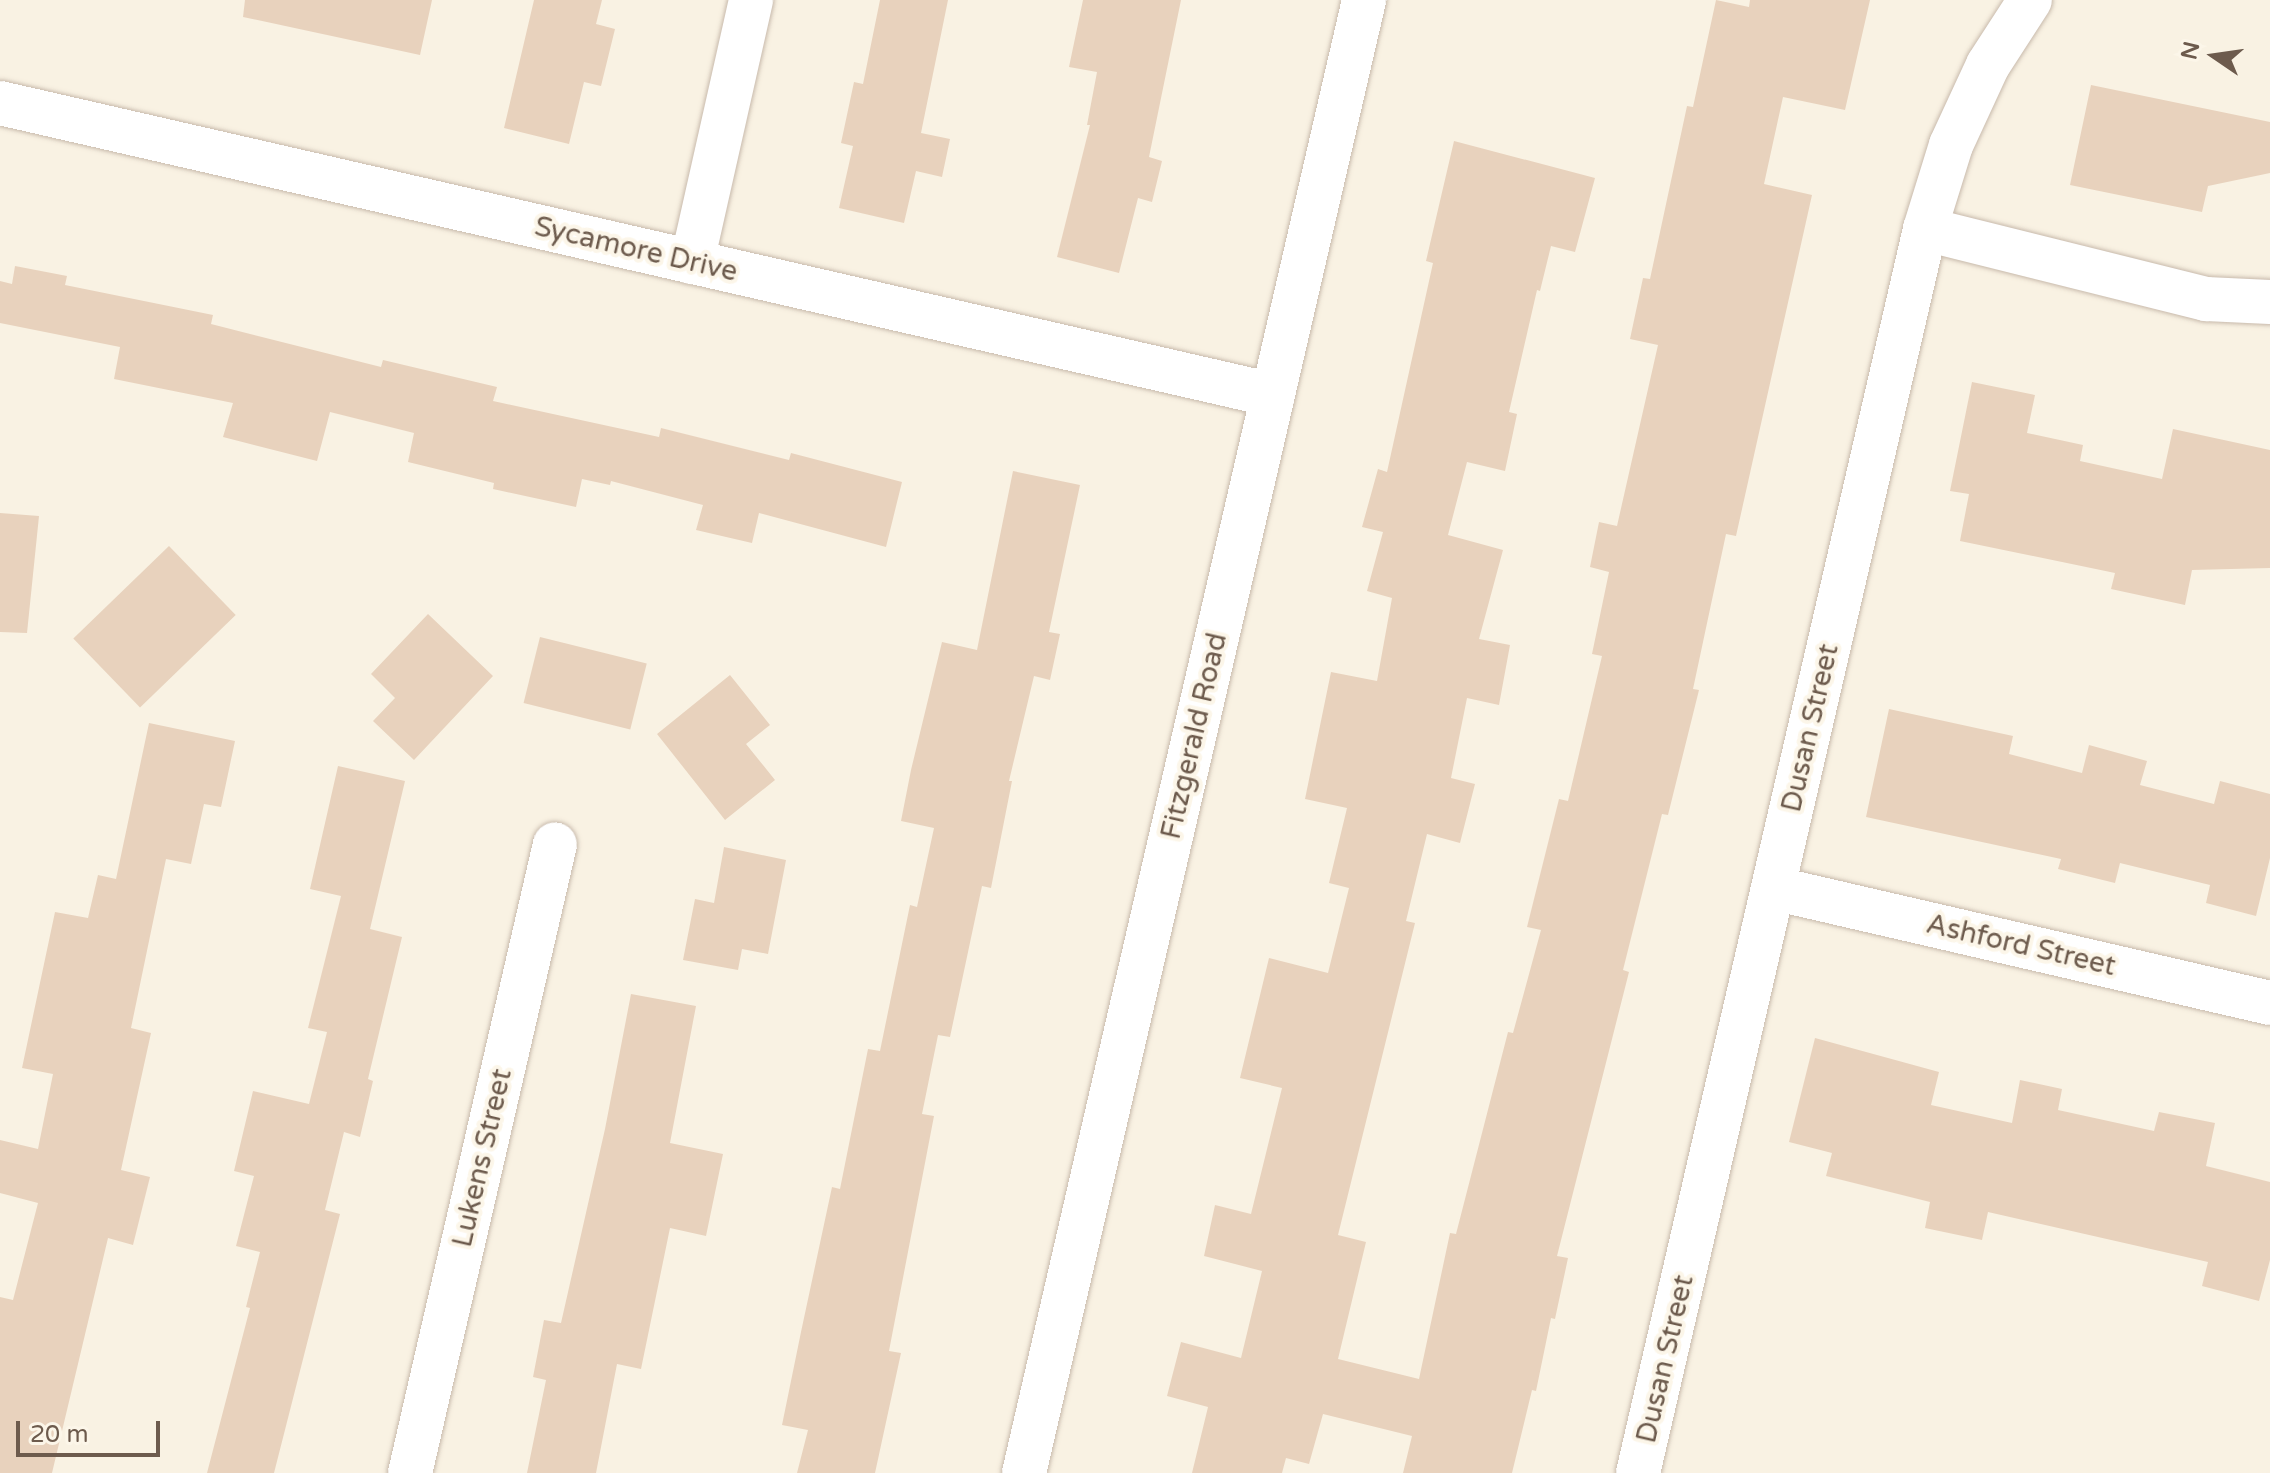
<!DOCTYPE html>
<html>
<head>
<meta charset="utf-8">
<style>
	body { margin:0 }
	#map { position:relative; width:2270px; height:1473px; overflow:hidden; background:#f9f2e3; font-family:"Varela Round",sans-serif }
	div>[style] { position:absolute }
	.building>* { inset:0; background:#e8d2bd; transform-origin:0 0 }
	.roads { filter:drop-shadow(0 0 2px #c8baac) drop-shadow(0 0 2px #c8baac) }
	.minor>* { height:44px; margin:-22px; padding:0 22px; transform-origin:22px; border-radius:22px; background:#fff }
	.secondary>* { height:44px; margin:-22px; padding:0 22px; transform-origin:22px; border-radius:22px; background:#fff }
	span { translate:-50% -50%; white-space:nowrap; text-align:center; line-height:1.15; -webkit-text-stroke:8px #fcf6e9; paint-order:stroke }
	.street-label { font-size:28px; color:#6d5b4d }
	.north { position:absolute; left:2174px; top:16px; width:80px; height:80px; -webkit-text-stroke:6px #fcf6e9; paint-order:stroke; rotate:283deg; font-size:22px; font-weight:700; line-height:32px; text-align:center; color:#6d5b4d }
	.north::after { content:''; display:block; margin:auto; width:28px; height:36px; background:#6d5b4d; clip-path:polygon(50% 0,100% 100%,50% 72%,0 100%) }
	.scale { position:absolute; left:16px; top:1421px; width:144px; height:36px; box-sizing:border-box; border:4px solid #6d5b4d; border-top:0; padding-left:10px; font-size:24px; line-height:28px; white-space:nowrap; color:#6d5b4d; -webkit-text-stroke:6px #fcf6e9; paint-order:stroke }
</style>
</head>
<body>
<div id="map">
	<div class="building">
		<i style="clip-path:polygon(245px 0,432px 0,420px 55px,243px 17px)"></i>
		<i style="clip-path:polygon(534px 0,602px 0,596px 24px,615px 29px,601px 86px,584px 82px,569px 144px,504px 128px)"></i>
		<i style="clip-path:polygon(880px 0,948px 0,921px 133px,950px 139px,942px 177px,916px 171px,904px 223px,839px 208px,853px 146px,841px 143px,854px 82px,863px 84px)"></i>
		<i style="clip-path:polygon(1083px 0,1181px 0,1149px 157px,1162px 161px,1152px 202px,1138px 198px,1119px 273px,1057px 257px,1090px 125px,1087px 125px,1097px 72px,1069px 67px)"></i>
		<i style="clip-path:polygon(1716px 0,1749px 7px,1750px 0,1870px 0,1845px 110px,1783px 97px,1764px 184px,1812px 195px,1736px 536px,1726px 534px,1693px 689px,1699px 690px,1668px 815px,1662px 814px,1623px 970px,1629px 972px,1557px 1256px,1568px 1258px,1555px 1319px,1551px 1318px,1536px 1391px,1532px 1390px,1512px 1473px,1403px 1473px,1412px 1436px,1323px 1414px,1309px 1464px,1286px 1458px,1282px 1473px,1192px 1473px,1208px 1407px,1167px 1396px,1181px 1342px,1241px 1358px,1262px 1271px,1204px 1256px,1215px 1205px,1251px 1214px,1282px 1088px,1240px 1078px,1269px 958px,1328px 973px,1349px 888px,1329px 883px,1347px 808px,1305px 799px,1331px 672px,1377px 681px,1392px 598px,1367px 591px,1383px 532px,1362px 527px,1378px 469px,1387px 472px,1433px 263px,1426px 261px,1454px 141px,1595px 178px,1575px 252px,1551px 246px,1540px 291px,1537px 290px,1509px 412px,1517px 414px,1505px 471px,1467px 462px,1448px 535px,1503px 550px,1479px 639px,1510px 645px,1499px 705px,1467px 698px,1451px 778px,1475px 784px,1460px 843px,1427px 834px,1406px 921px,1415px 923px,1338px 1235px,1366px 1242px,1338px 1359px,1419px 1379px,1450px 1233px,1456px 1234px,1508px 1032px,1513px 1033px,1541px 930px,1527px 927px,1559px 799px,1568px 801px,1602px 656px,1592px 654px,1609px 572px,1590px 567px,1599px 522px,1617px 526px,1658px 345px,1630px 339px,1643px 278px,1650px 279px,1687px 106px,1693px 107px)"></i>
		<i style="clip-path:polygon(2091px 85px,2270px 122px,2270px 173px,2208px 186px,2202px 212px,2070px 185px)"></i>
		<i style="clip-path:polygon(15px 266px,67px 276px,65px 285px,213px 315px,211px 324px,381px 367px,383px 360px,497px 387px,493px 401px,659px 437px,661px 428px,789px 460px,791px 453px,902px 482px,886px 547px,759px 513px,752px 543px,696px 530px,703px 505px,611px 481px,610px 485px,582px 479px,576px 507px,493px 489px,494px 483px,408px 462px,414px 433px,330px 412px,317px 461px,223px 437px,233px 403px,114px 379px,120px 347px,0 323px,0 281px,12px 284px)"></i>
		<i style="clip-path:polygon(1972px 382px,2035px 395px,2027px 433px,2083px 445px,2080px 461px,2162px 479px,2173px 429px,2270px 450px,2270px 568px,2192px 570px,2185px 605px,2111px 589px,2115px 573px,1960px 541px,1969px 494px,1950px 491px)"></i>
		<i style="clip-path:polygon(1013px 471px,1080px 485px,1049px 632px,1060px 634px,1050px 680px,1034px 676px,1009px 781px,1012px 781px,991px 888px,982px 886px,950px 1037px,938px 1035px,922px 1114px,934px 1116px,889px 1351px,901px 1353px,875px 1473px,797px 1473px,808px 1430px,782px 1425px,801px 1332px,832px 1187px,840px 1189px,868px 1049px,880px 1051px,910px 905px,917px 907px,934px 828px,901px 821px,911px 770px,942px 642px,977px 650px)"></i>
		<i style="clip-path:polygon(0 513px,39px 516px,27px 633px,0 632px)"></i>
		<i style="left:169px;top:546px;width:96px;height:133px;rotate:46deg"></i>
		<i style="clip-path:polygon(428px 614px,493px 676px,414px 760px,373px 721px,395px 698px,371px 674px)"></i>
		<i style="left:540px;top:637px;width:110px;height:68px;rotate:14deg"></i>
		<i style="clip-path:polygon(730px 675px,770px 725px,746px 744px,775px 780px,725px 820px,657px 734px)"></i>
		<i style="clip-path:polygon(1889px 709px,2013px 736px,2009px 754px,2082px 773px,2089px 745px,2147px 761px,2140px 785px,2214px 804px,2220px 781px,2270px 794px,2270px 858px,2256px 916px,2206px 903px,2210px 885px,2120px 863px,2115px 883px,2058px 869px,2061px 859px,1866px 817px)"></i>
		<i style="clip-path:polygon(149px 723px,235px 741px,221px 807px,204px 804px,191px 864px,166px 859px,131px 1028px,151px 1033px,121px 1170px,150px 1177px,133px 1245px,108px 1238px,52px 1473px,0 1473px,0 1297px,13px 1300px,38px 1203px,0 1193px,0 1140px,38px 1149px,53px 1074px,22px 1068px,55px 912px,88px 918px,98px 875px,116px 879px)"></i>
		<i style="clip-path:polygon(338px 766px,405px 781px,370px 929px,402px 937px,368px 1079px,373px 1081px,360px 1137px,344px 1132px,325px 1210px,340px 1214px,274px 1473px,207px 1473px,250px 1308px,246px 1307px,260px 1252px,236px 1246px,254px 1176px,234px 1171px,253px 1091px,309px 1104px,327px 1032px,308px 1028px,341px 896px,310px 889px)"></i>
		<i style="clip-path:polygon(724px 847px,786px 860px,768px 954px,742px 949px,738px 970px,683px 960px,695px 899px,714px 903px)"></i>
		<i style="clip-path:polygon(631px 994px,696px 1006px,670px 1143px,723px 1154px,706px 1236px,670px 1228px,641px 1369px,617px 1364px,596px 1473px,527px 1473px,546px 1380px,533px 1377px,544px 1320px,561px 1323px,605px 1129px)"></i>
		<i style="clip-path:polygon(1815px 1038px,1939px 1072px,1931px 1105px,2012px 1123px,2020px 1080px,2062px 1089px,2058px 1110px,2154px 1131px,2159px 1112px,2215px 1123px,2206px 1166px,2270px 1182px,2270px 1260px,2259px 1301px,2202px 1286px,2208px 1262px,1988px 1212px,1982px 1240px,1925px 1228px,1930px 1202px,1826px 1176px,1832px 1153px,1789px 1142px)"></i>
	</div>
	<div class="roads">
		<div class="minor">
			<i style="left:1925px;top:229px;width:290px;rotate:14deg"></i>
			<i style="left:2206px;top:299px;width:64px;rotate:2.7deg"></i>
			<i style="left:692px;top:262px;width:269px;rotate:-77.3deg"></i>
			<i style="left:1773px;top:888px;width:510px;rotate:13.03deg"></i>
			<i style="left:410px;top:1473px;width:645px;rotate:-77.02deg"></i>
			<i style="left:1638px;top:1473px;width:1277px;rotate:-77.01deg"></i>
			<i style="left:1925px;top:229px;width:88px;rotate:-72.8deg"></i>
			<i style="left:1951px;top:145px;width:88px;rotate:-65.2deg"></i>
			<i style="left:1988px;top:65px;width:77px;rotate:-57.1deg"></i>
		</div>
		<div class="secondary">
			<i style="left:0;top:103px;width:1306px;rotate:12.92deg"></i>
			<i style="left:1024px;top:1473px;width:1512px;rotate:-77deg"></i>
		</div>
	</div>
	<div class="street-label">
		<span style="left:636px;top:249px;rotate:13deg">Sycamore Drive</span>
		<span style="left:1810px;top:728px;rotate:-77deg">Dusan Street</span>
		<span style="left:1194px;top:736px;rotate:-77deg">Fitzgerald Road</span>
		<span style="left:2021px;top:945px;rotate:13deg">Ashford Street</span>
		<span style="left:482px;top:1158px;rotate:-77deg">Lukens Street</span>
		<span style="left:1665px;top:1359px;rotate:-77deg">Dusan Street</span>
	</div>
	<div class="north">N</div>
	<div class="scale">20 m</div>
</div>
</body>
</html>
